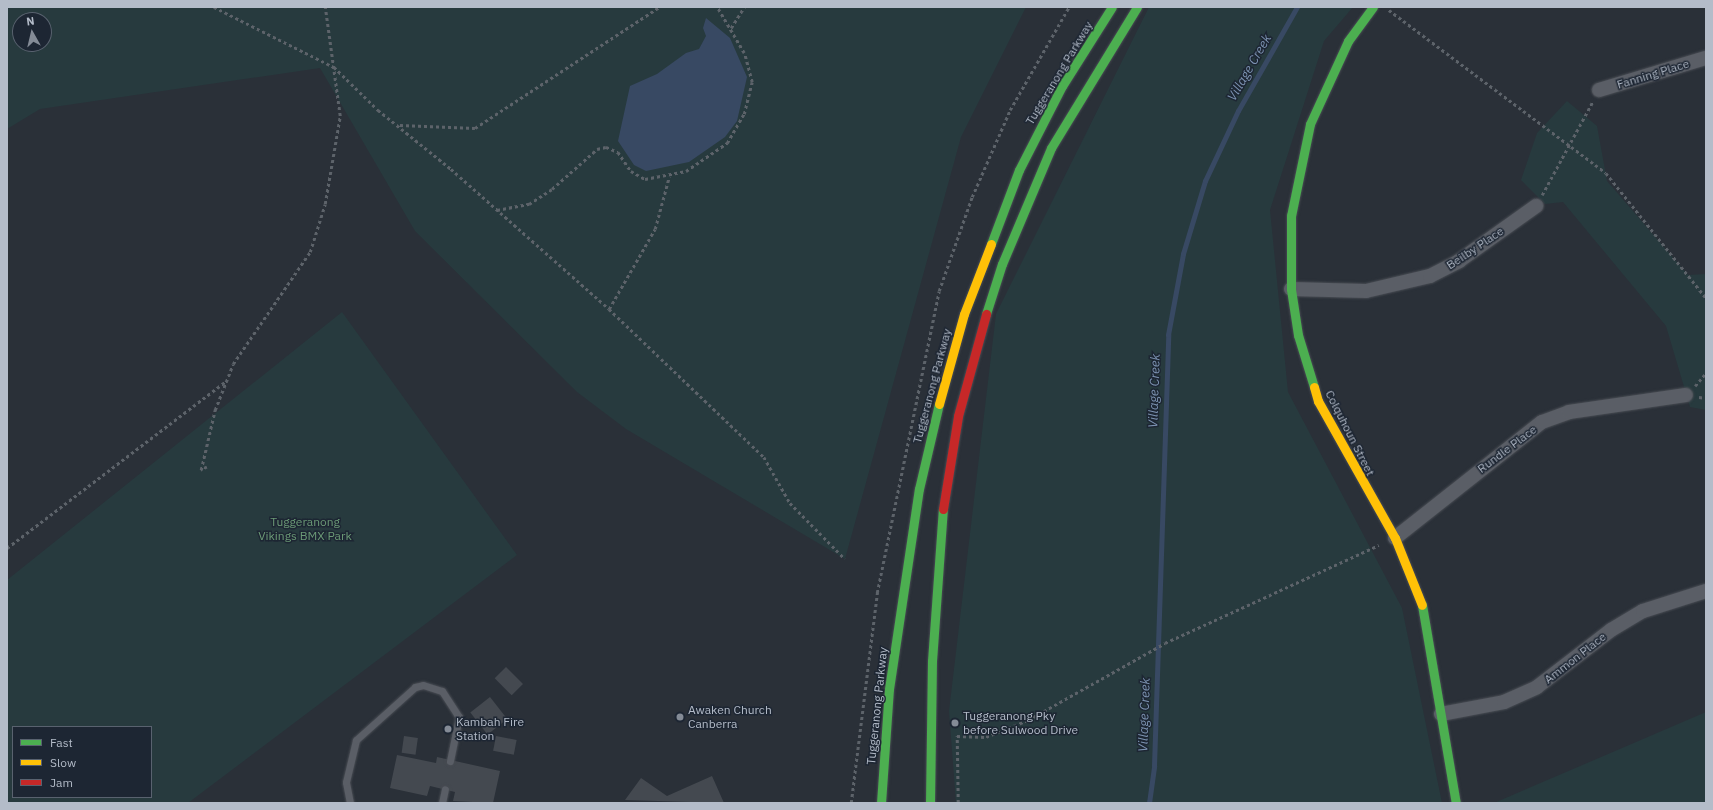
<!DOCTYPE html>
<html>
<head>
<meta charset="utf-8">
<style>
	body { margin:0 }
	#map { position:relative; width:1713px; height:810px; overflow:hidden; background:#2a3038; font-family:"IBM Plex Sans",sans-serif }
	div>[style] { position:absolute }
	.green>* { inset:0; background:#273a3e }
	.water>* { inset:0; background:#384963 }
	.stream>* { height:4.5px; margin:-2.25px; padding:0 2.25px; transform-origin:2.25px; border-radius:2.25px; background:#384963 }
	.building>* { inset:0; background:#444950; transform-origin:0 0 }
	.path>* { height:2.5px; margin-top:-1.25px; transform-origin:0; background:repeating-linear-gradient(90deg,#5d636a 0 3px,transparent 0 6px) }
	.roads { filter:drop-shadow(0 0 1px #484c53) drop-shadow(0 0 1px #484c53) }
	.lane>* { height:7px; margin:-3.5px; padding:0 3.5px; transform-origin:3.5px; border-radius:3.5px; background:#5a5e66 }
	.street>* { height:14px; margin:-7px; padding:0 7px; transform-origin:7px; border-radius:7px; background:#5a5e66 }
	.fast>* { height:9px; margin:-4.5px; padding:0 4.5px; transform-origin:4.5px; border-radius:4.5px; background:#4caf50 }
	.slow>* { height:9px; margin:-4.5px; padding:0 4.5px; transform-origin:4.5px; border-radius:4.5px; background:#ffc107 }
	.jam>* { height:9px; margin:-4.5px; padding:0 4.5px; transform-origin:4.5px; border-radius:4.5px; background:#c62828 }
	.dots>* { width:11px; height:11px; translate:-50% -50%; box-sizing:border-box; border:2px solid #1d2633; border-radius:50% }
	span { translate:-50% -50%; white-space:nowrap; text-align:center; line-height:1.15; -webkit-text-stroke:3px #1d2633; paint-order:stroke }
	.street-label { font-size:12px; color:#b4bcc9 }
	.park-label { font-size:12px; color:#6b9a76 }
	.poi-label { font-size:12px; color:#b4bcc9 }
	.left { translate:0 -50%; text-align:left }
	.water-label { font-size:13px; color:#7c92b1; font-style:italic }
	.frame { position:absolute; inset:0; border:8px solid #b4bcc9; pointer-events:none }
	.legend { position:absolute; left:12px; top:726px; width:140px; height:72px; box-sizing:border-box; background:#1d2633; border:1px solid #59626f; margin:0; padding:5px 7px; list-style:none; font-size:12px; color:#b4bcc9 }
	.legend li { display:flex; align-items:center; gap:8px; height:20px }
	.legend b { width:20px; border:1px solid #59626f }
	.north { position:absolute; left:12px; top:12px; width:40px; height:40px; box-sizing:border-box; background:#1d2633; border:1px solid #59626f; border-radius:50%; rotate:352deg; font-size:11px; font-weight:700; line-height:16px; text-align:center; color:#b4bcc9 }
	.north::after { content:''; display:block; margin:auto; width:14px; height:18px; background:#848b96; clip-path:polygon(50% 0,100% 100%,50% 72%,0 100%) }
</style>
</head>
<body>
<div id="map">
	<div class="green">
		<i style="clip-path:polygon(evenodd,7px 7px,1026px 7px,961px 137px,845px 559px,626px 429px,577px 392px,415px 231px,320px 68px,40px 109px,7px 129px,7px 7px,20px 20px,44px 20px,44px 44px,20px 44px,20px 20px)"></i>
		<i style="clip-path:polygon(1149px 7px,1353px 7px,1324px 41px,1270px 210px,1288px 392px,1402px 608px,1442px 803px,956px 803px,949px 711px,996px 314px)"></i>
		<i style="clip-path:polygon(1567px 101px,1597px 126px,1607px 181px,1688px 275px,1706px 274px,1706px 410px,1690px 407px,1666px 326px,1563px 202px,1545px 204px,1521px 180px,1537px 133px)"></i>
		<i style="clip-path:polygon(evenodd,342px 312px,517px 555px,188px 803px,7px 803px,7px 580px,342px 312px,13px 727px,151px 727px,151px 797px,13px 797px,13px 727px)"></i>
		<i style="clip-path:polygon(1706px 712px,1706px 803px,1494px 803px)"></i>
	</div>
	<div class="water">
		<i style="clip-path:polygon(706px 18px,730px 38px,747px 77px,737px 121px,725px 137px,689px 162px,646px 171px,634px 165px,618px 141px,630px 86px,657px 74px,686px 53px,699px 49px,706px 36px,703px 28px)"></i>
	</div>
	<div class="stream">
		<i style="left:1149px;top:803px;width:37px;rotate:-82deg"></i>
		<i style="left:1154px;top:766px;width:431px;rotate:-88.1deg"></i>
		<i style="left:1168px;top:335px;width:82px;rotate:-79.5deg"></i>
		<i style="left:1183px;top:254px;width:76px;rotate:-73.2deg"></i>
		<i style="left:1205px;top:181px;width:77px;rotate:-64.8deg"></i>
		<i style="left:1238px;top:111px;width:120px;rotate:-60.4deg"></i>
	</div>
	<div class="building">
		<i style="left:506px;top:667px;width:24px;height:16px;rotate:45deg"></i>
		<i style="left:490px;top:697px;width:28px;height:25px;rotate:52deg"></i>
		<i style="left:404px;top:736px;width:14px;height:17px;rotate:8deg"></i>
		<i style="left:496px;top:736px;width:21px;height:15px;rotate:11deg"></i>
		<i style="clip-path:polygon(397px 755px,436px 763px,437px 757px,500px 771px,493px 803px,453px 801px,455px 792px,430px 786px,427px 796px,390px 788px)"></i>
		<i style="clip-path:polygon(712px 776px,724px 803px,625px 800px,641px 778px,667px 796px)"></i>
	</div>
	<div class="path">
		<i style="left:214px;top:7px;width:134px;rotate:26.6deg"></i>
		<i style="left:334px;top:67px;width:62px;rotate:44.3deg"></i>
		<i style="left:378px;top:110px;width:94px;rotate:38.9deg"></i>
		<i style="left:451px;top:169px;width:211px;rotate:41.5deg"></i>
		<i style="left:609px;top:309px;width:214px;rotate:43.7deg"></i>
		<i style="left:764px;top:457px;width:53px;rotate:60.5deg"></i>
		<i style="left:790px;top:503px;width:78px;rotate:45.5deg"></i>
		<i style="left:1389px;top:10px;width:271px;rotate:36.9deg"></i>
		<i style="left:1606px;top:173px;width:160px;rotate:51.3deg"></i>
		<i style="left:731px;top:28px;width:25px;rotate:-58deg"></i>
		<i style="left:400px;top:125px;width:75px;rotate:2.3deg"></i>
		<i style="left:475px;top:128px;width:220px;rotate:-33.3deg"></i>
		<i style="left:1542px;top:195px;width:107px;rotate:-61.5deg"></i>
		<i style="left:497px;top:210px;width:33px;rotate:-11deg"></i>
		<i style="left:529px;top:204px;width:27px;rotate:-33deg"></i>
		<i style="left:552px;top:189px;width:60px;rotate:-41.6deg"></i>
		<i style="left:597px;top:149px;width:9px;rotate:-13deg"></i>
		<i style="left:606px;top:147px;width:13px;rotate:23deg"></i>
		<i style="left:618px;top:152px;width:23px;rotate:56deg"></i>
		<i style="left:631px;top:171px;width:16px;rotate:30deg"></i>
		<i style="left:645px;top:179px;width:42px;rotate:-11deg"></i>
		<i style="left:686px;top:171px;width:50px;rotate:-34.3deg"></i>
		<i style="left:727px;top:143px;width:34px;rotate:-60deg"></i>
		<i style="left:744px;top:114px;width:33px;rotate:-76deg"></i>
		<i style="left:752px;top:82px;width:30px;rotate:-105deg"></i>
		<i style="left:744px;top:53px;width:53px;rotate:-120.4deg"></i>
		<i style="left:609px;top:309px;width:92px;rotate:-60.1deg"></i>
		<i style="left:655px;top:229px;width:54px;rotate:-74.9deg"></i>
		<i style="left:1695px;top:386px;width:17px;rotate:-50deg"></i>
		<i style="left:1699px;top:397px;width:7px;rotate:8deg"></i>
		<i style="left:207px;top:467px;width:7px;rotate:153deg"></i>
		<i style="left:201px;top:470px;width:62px;rotate:-76.9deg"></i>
		<i style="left:215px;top:410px;width:49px;rotate:-68.6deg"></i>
		<i style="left:233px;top:364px;width:136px;rotate:-55.5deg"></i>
		<i style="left:310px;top:252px;width:50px;rotate:-72.6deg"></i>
		<i style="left:325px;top:204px;width:89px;rotate:-80.3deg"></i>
		<i style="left:340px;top:116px;width:110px;rotate:-97.8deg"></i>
		<i style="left:7px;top:548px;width:275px;rotate:-37.3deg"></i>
		<i style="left:851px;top:803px;width:212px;rotate:-82.9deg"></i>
		<i style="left:877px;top:593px;width:308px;rotate:-78.4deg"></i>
		<i style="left:939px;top:291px;width:100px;rotate:-70.7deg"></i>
		<i style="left:972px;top:197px;width:95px;rotate:-66.4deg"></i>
		<i style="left:1010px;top:110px;width:119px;rotate:-60.2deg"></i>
		<i style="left:958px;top:803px;width:67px;rotate:-90.9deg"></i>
		<i style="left:957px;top:736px;width:29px;rotate:2deg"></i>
		<i style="left:986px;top:737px;width:45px;rotate:-22deg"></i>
		<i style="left:1028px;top:720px;width:157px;rotate:-29.3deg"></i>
		<i style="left:1165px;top:643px;width:235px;rotate:-24.6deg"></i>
	</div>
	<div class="roads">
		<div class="lane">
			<i style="left:350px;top:803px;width:21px;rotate:-101deg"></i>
			<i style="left:346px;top:782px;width:43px;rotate:-76.6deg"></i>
			<i style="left:356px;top:740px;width:79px;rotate:-41.9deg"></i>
			<i style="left:415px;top:687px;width:8px;rotate:-14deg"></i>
			<i style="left:423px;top:685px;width:20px;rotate:18deg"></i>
			<i style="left:442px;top:691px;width:31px;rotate:57deg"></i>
			<i style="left:459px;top:717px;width:45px;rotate:101.6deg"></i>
			<i style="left:442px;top:803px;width:14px;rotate:-78deg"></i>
		</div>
		<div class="street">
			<i style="left:1599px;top:90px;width:112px;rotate:-16.7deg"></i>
			<i style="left:1291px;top:289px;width:75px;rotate:1.5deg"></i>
			<i style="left:1366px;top:291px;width:66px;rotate:-13.2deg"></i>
			<i style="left:1430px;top:276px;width:33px;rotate:-27deg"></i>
			<i style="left:1459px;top:261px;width:95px;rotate:-35.5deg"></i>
			<i style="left:1395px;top:538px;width:187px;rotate:-38.3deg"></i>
			<i style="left:1542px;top:422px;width:29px;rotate:-20deg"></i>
			<i style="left:1569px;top:412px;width:118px;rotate:-8.3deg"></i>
			<i style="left:1441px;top:714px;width:64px;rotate:-10.8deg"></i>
			<i style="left:1504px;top:702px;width:36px;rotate:-24deg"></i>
			<i style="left:1537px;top:687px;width:93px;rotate:-37.6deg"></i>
			<i style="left:1611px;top:630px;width:37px;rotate:-31deg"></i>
			<i style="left:1643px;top:611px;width:66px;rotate:-17.6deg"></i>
		</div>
		<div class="fast">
			<i style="left:991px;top:244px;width:79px;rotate:-69.3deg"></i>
			<i style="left:1019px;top:170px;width:94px;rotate:-62.9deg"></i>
			<i style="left:1062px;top:86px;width:93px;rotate:-57.7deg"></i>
			<i style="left:986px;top:314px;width:52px;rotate:-72.3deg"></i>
			<i style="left:1002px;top:264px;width:126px;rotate:-67.1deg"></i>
			<i style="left:1051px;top:148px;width:165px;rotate:-58.6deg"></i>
			<i style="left:1314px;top:387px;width:54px;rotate:-107.1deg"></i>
			<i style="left:1298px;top:335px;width:47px;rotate:-98.7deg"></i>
			<i style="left:1291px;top:289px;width:73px;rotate:-90deg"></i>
			<i style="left:1291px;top:216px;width:94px;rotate:-78.3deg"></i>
			<i style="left:1310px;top:124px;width:91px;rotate:-65.4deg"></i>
			<i style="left:1348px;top:41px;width:42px;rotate:-53.7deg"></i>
			<i style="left:1422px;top:605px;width:201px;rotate:80.3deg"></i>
			<i style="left:881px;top:803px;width:114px;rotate:-86deg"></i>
			<i style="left:889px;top:689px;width:202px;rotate:-81.5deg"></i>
			<i style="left:919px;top:489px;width:87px;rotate:-76.8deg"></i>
			<i style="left:930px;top:803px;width:142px;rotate:-89.2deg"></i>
			<i style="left:932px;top:661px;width:152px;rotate:-85.9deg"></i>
		</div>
		<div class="slow">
			<i style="left:1314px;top:387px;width:15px;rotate:74deg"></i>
			<i style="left:1318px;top:401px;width:157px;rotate:60.7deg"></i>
			<i style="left:1395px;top:538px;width:72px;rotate:68.1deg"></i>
			<i style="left:939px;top:404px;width:93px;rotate:-74.5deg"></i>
			<i style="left:964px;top:314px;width:75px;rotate:-68.9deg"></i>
		</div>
		<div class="jam">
			<i style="left:943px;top:509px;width:94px;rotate:-80.8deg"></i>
			<i style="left:958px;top:416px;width:106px;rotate:-74.6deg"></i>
		</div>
	</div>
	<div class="dots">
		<i style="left:680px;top:717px;background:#848b96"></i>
		<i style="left:955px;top:723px;background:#848b96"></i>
		<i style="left:448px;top:729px;background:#848b96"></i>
	</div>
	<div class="street-label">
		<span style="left:1059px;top:73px;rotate:-59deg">Tuggeranong Parkway</span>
		<span style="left:1653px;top:74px;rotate:-17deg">Fanning Place</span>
		<span style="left:1475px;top:248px;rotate:-34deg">Beilby Place</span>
		<span style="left:932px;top:386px;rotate:-75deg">Tuggeranong Parkway</span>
		<span style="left:1350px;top:433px;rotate:63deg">Colquhoun Street</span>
		<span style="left:1507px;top:449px;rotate:-37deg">Rundle Place</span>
		<span style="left:1575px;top:658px;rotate:-38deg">Ammon Place</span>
		<span style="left:877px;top:706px;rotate:-84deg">Tuggeranong Parkway</span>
	</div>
	<div class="park-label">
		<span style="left:305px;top:529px">Tuggeranong<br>Vikings BMX Park</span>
	</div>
	<div class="poi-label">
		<span class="left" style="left:688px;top:717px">Awaken Church<br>Canberra</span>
		<span class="left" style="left:963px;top:723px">Tuggeranong Pky<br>before Sulwood Drive</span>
		<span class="left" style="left:456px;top:729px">Kambah Fire<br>Station</span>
	</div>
	<div class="water-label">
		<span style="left:1250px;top:68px;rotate:-60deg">Village Creek</span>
		<span style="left:1155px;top:391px;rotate:-88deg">Village Creek</span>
		<span style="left:1145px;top:715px;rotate:-88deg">Village Creek</span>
	</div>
	<div class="frame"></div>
	<ul class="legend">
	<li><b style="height:5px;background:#4caf50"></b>Fast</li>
	<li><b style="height:5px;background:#ffc107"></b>Slow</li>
	<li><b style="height:5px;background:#c62828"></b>Jam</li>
	</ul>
	<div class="north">N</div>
</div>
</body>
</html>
